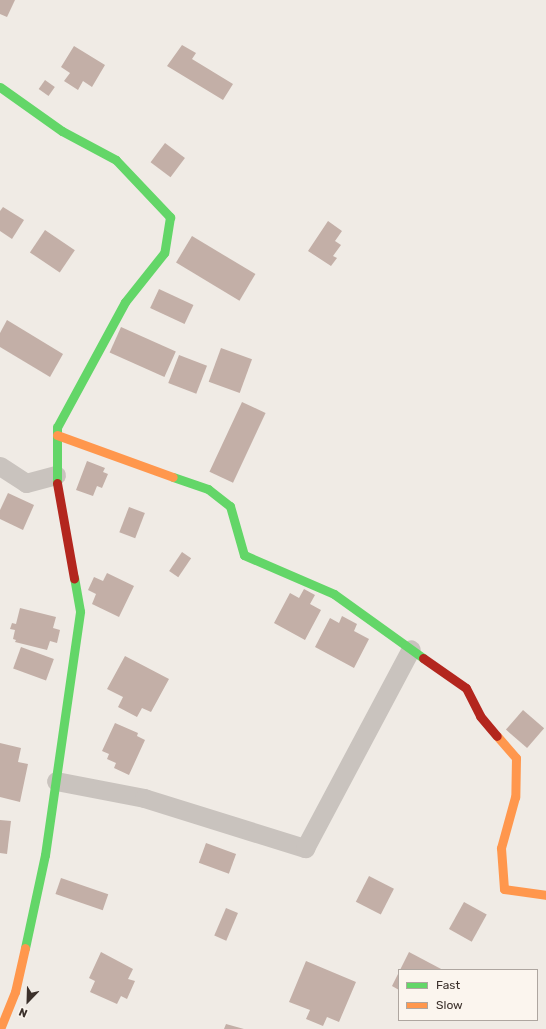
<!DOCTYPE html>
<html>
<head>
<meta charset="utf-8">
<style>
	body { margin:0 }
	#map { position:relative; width:546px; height:1029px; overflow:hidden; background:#f0ebe5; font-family:Rubik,sans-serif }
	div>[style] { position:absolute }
	.building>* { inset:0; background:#c3afa7; transform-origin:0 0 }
	.street>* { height:19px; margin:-9.5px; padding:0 9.5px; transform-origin:9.5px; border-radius:9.5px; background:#c9c3be }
	.fast>* { height:9px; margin:-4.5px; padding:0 4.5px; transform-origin:4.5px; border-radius:4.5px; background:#63d668 }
	.slow>* { height:9px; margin:-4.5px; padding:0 4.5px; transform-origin:4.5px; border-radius:4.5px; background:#ff974d }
	.jam>* { height:9px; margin:-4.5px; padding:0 4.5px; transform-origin:4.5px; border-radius:4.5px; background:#b3261e }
	span { translate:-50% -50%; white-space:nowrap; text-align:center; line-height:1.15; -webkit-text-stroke:3.5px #fbf5ee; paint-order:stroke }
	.legend { position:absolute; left:398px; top:969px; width:140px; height:52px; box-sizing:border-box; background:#fbf5ee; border:1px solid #aea6a0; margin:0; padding:5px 7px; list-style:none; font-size:12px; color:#3b302b }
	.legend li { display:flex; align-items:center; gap:8px; height:20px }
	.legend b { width:20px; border:1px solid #aea6a0 }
	.north { position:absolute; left:8px; top:981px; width:40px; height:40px; -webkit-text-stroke:3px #fbf5ee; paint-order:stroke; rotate:203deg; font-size:11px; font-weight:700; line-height:16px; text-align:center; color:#3b302b }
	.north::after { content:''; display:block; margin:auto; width:14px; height:18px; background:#3b302b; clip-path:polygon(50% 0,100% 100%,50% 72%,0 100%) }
</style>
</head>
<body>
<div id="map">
	<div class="building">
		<i style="clip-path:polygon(0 0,15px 0,7px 17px,0 14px)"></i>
		<i style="clip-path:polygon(182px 45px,196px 53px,192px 59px,233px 84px,223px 100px,167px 66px)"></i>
		<i style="clip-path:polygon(74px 46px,105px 65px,92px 87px,83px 81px,78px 90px,64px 81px,70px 73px,61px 67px)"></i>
		<i style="left:45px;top:80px;width:12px;height:11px;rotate:35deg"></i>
		<i style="left:165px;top:143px;width:25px;height:24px;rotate:37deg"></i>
		<i style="clip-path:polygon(3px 207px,24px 220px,12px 239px,0 231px,0 211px)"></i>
		<i style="clip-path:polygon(328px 221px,342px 231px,335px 241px,341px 245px,333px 256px,337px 258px,331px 266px,308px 251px)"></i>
		<i style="left:45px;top:230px;width:36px;height:27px;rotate:34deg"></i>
		<i style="left:192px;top:236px;width:74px;height:31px;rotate:31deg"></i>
		<i style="left:159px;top:289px;width:38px;height:21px;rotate:25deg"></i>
		<i style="clip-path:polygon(7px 320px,63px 354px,50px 377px,0 347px,0 333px)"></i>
		<i style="left:121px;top:327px;width:60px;height:28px;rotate:24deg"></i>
		<i style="left:221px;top:348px;width:33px;height:36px;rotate:20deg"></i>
		<i style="left:179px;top:355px;width:30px;height:30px;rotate:21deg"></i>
		<i style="left:242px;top:402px;width:26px;height:77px;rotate:25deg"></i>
		<i style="clip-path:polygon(87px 461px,105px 468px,103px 472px,108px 474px,102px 488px,97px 486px,93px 496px,76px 490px)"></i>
		<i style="clip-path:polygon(8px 493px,34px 505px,23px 530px,0 519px,0 510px)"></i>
		<i style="left:129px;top:507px;width:17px;height:27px;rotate:21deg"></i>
		<i style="left:182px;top:552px;width:11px;height:23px;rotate:34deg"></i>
		<i style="clip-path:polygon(107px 573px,134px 586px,119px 617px,92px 604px,96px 594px,88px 590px,94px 577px,103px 581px)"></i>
		<i style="clip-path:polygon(304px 589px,315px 595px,310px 604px,321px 610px,305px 640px,274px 623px,290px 593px,299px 598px)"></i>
		<i style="clip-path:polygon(20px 608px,56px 617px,53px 628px,60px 630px,57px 643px,50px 641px,47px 650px,15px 642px,16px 640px,13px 639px,15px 630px,10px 629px,12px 623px,16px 624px)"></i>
		<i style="clip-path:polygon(342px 616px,357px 624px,354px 631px,369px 639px,354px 668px,315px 647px,330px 618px,339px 623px)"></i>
		<i style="left:21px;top:647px;width:35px;height:23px;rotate:20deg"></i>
		<i style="clip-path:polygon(125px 656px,169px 679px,151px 712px,142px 708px,137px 717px,118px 707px,123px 697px,107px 689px)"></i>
		<i style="left:523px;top:710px;width:28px;height:26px;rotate:41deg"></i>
		<i style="clip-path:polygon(115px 723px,138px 733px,137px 736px,145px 740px,129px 775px,114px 768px,116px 763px,107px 759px,109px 754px,102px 751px)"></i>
		<i style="clip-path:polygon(0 743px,21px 748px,18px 762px,28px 764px,20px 802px,0 797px)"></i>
		<i style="clip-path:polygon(0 820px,11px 821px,7px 854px,0 853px)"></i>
		<i style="left:206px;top:843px;width:32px;height:21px;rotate:20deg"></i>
		<i style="left:369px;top:876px;width:28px;height:29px;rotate:27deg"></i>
		<i style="left:61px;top:878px;width:50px;height:17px;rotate:19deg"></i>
		<i style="left:464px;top:902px;width:26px;height:31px;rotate:29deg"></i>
		<i style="left:226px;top:908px;width:13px;height:30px;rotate:23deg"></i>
		<i style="clip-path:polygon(101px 952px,133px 969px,128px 979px,135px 981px,127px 999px,121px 996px,117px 1004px,90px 992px,95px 981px,89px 978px)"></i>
		<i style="clip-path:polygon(409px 952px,443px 970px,400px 970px)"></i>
		<i style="clip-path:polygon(306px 961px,356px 982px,339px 1022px,327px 1017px,323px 1026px,306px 1019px,310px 1010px,289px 1002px)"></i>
		<i style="clip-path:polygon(399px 972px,399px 990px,392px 986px)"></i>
		<i style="clip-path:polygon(226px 1024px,244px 1029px,224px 1029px)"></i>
	</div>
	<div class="street">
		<i style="left:0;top:466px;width:31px;rotate:33deg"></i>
		<i style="left:26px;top:483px;width:31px;rotate:-15deg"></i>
		<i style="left:56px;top:781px;width:90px;rotate:10.9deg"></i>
		<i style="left:144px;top:798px;width:169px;rotate:17.3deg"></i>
		<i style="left:305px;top:848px;width:225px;rotate:-62deg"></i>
	</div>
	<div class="fast">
		<i style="left:0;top:87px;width:76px;rotate:35.4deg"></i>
		<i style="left:62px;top:131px;width:61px;rotate:28.2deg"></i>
		<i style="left:116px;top:160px;width:79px;rotate:46.5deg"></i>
		<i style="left:170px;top:217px;width:36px;rotate:99deg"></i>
		<i style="left:164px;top:253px;width:63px;rotate:128.5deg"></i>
		<i style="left:125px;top:302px;width:142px;rotate:118.5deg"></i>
		<i style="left:57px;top:427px;width:56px;rotate:90deg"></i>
		<i style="left:173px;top:477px;width:37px;rotate:19deg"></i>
		<i style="left:208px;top:489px;width:28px;rotate:38deg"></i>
		<i style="left:230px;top:506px;width:51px;rotate:74.1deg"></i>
		<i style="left:244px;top:555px;width:98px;rotate:23.4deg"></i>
		<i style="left:334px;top:594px;width:110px;rotate:35.7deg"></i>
		<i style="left:25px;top:948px;width:95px;rotate:-77.9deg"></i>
		<i style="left:45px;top:855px;width:246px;rotate:-81.8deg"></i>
		<i style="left:80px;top:611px;width:34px;rotate:-100deg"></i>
	</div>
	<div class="slow">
		<i style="left:57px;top:435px;width:123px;rotate:19.9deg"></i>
		<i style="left:497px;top:736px;width:29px;rotate:49deg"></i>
		<i style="left:516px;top:758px;width:39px;rotate:91deg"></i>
		<i style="left:515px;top:797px;width:53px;rotate:105.4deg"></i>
		<i style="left:501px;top:848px;width:41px;rotate:85.8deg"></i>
		<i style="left:504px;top:889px;width:42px;rotate:8.1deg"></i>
		<i style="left:0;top:1029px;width:40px;rotate:-68deg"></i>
		<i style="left:15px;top:992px;width:45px;rotate:-77.2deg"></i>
	</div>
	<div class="jam">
		<i style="left:57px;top:483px;width:97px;rotate:79.9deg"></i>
		<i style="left:423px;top:658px;width:52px;rotate:34.9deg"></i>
		<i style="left:466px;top:688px;width:31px;rotate:63deg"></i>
		<i style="left:480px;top:716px;width:26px;rotate:50deg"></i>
	</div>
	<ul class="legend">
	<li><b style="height:5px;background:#63d668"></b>Fast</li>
	<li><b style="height:5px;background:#ff974d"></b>Slow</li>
	</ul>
	<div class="north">N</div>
</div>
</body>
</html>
